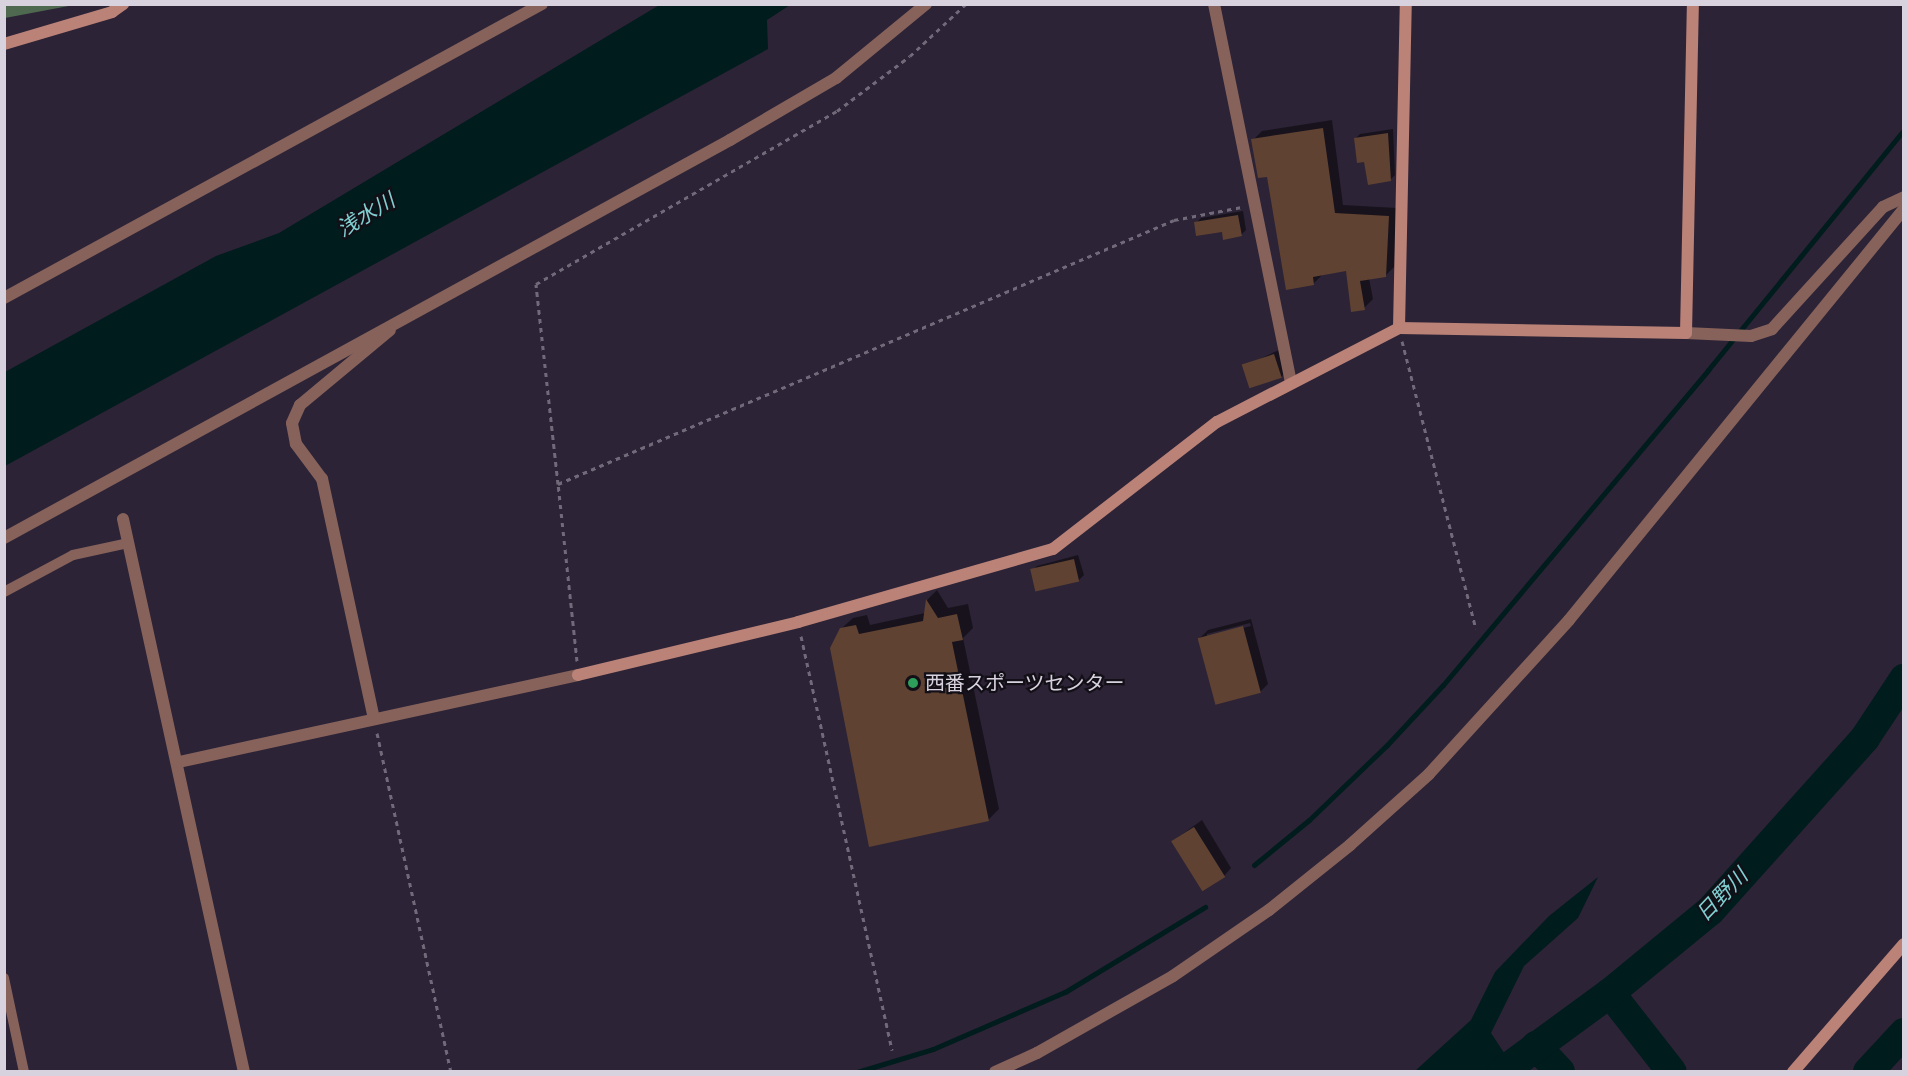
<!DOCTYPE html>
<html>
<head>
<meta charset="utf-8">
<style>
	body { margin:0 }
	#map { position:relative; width:1908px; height:1076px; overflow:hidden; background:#2c2336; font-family:Helvetica,"Noto Sans JP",sans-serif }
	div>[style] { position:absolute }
	.forest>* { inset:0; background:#4f6850 }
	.water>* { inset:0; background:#001c1d }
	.shadow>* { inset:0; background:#0007 }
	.stream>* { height:5px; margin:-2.5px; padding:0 2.5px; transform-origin:2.5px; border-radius:2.5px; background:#001c1d }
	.river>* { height:30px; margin:-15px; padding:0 15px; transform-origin:15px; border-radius:15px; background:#001c1d }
	.building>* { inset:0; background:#5f4232; transform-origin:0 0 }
	.path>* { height:3px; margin-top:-1.5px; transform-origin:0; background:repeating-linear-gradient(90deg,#716a7a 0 4.5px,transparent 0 9px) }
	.lane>* { height:10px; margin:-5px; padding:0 5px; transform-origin:5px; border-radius:5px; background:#86625b }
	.street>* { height:12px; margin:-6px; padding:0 6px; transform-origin:6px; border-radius:6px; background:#86625b }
	.secondary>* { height:12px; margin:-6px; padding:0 6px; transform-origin:6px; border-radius:6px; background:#bb8277 }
	.dots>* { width:16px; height:16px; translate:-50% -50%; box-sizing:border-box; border:3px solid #130f17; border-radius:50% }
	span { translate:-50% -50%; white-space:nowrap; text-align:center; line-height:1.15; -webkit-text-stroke:4.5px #130f17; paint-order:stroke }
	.poi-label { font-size:20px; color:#d7d2de }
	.left { translate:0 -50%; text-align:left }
	.water-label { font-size:21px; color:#80cfd1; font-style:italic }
	.frame { position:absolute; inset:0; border:6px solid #d7d2de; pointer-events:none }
</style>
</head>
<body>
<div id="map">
	<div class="forest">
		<i style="clip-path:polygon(5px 4px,74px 4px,74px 5px,5px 18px)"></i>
	</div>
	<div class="water">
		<i style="clip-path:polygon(661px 4px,790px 5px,767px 20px,768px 49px,5px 466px,5px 372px,216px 256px,279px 233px)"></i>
		<i style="clip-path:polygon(1598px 877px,1578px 918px,1524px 966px,1491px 1033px,1516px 1071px,1415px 1071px,1471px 1020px,1495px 972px,1549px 916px)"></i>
	</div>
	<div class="shadow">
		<i style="clip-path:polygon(1332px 120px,1343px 205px,1397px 208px,1394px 267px,1385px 276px,1369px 278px,1373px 299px,1364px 308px,1348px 269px,1322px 275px,1313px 284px,1253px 140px,1262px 131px)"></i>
		<i style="clip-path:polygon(1393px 129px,1395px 175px,1390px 180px,1365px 160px,1355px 139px,1360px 134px)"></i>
		<i style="clip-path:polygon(1243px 211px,1246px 230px,1241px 235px,1196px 223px,1201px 218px)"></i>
		<i style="clip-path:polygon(1279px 350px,1286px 372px,1281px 377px,1244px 366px)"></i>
		<i style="clip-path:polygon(1078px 555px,1084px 575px,1079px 580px,1032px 571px,1037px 566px)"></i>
		<i style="clip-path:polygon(937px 590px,948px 608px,968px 604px,973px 628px,963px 638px,999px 809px,989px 819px,870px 845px,842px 628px,853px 618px,867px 615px,870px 625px,925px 613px,927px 600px)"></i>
		<i style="clip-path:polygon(evenodd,1251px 619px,1268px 684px,1260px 692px,1200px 638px,1208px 630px,1251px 619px,1250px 623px,1251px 626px,1207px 637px,1207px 634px,1250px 623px)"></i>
		<i style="clip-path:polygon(1202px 820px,1231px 868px,1224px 876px,1173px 841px)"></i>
	</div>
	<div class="stream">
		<i style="left:1254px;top:865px;width:71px;rotate:-39.3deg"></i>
		<i style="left:1309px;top:820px;width:108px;rotate:-43.9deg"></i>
		<i style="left:1387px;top:745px;width:82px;rotate:-47deg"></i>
		<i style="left:1443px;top:685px;width:412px;rotate:-49.9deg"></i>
		<i style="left:1708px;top:370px;width:310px;rotate:-50.8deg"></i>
		<i style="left:857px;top:1072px;width:79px;rotate:-16.8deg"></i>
		<i style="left:933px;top:1049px;width:144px;rotate:-23.4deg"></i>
		<i style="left:1065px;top:992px;width:164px;rotate:-31.3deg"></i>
	</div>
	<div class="river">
		<i style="left:1610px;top:993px;width:100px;rotate:51.9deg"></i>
		<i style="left:1536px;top:1046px;width:35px;rotate:47deg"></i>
		<i style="left:1502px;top:1072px;width:134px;rotate:-36.2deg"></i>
		<i style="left:1610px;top:993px;width:129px;rotate:-39.4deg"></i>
		<i style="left:1710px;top:911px;width:232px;rotate:-48.1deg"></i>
		<i style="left:1865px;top:738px;width:71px;rotate:-56.5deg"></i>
		<i style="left:1868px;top:1072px;width:53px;rotate:-47.3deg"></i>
	</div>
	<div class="building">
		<i style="clip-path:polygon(1323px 128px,1335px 213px,1389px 216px,1386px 277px,1360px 281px,1365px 310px,1351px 312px,1346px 271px,1313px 277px,1314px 285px,1286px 290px,1267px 177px,1258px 178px,1251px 139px)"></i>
		<i style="clip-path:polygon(1388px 133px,1391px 181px,1368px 185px,1364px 162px,1357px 163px,1354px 138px)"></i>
		<i style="clip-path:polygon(1238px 215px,1242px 236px,1223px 240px,1222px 232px,1196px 236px,1194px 222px)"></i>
		<i style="left:1274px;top:354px;width:25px;height:34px;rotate:72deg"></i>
		<i style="left:1074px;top:559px;width:23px;height:45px;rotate:77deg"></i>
		<i style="clip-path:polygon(926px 599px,938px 618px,957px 614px,963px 640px,952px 642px,989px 821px,869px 847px,830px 648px,840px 628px,856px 625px,859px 634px,923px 621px)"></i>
		<i style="left:1243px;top:626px;width:69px;height:47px;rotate:75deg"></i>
		<i style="left:1194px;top:827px;width:59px;height:27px;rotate:58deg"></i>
	</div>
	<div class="path">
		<i style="left:1402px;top:341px;width:297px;rotate:75.6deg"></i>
		<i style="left:558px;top:484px;width:201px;rotate:-96.3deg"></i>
		<i style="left:536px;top:284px;width:347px;rotate:-29.9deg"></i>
		<i style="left:837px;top:111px;width:91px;rotate:-37deg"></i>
		<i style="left:910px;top:56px;width:76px;rotate:-42.9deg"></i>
		<i style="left:801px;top:636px;width:424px;rotate:77.6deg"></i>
		<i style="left:577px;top:661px;width:178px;rotate:-96.1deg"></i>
		<i style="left:558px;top:484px;width:670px;rotate:-23.2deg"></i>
		<i style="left:1174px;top:220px;width:69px;rotate:-10.8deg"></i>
		<i style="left:377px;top:733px;width:347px;rotate:77.7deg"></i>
	</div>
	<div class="lane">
		<i style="left:4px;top:592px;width:78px;rotate:-28.2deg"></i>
		<i style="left:73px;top:555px;width:56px;rotate:-12.3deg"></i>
		<i style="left:4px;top:978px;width:96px;rotate:78deg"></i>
	</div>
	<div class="street">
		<i style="left:1214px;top:4px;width:387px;rotate:78.5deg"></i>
		<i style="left:4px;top:298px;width:613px;rotate:-28.66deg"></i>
		<i style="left:1686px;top:333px;width:65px;rotate:2.6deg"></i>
		<i style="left:1751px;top:336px;width:22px;rotate:-18deg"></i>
		<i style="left:1772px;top:329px;width:165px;rotate:-47.7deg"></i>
		<i style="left:1883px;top:207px;width:23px;rotate:-25deg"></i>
		<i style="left:123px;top:519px;width:566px;rotate:77.66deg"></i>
		<i style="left:4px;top:538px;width:828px;rotate:-28.73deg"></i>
		<i style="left:730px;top:140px;width:123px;rotate:-30.3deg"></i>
		<i style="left:836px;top:78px;width:117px;rotate:-39.4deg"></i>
		<i style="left:374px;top:719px;width:246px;rotate:-102.2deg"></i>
		<i style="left:322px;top:479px;width:44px;rotate:-126.6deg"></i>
		<i style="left:296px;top:444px;width:21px;rotate:-101deg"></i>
		<i style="left:292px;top:423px;width:20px;rotate:-66deg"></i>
		<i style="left:300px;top:405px;width:117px;rotate:-39.8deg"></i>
		<i style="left:179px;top:762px;width:408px;rotate:-12.3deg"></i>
		<i style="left:995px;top:1072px;width:46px;rotate:-24.3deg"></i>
		<i style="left:1037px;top:1053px;width:156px;rotate:-29.5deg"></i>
		<i style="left:1173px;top:976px;width:116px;rotate:-34.5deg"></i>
		<i style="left:1269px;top:910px;width:104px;rotate:-38.7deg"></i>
		<i style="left:1350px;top:845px;width:106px;rotate:-41.9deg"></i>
		<i style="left:1429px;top:774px;width:208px;rotate:-47.7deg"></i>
		<i style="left:1569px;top:620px;width:530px;rotate:-50.82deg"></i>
	</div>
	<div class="secondary">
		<i style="left:4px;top:44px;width:113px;rotate:-16.5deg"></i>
		<i style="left:112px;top:12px;width:14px;rotate:-36deg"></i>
		<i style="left:1399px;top:328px;width:324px;rotate:-88.8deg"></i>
		<i style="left:578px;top:675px;width:226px;rotate:-13.5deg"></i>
		<i style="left:798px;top:622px;width:265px;rotate:-16deg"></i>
		<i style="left:1053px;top:549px;width:207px;rotate:-37.8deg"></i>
		<i style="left:1217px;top:422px;width:205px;rotate:-27.3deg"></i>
		<i style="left:1399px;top:328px;width:287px;rotate:1deg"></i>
		<i style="left:1686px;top:333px;width:329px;rotate:-88.8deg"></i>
		<i style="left:1793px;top:1072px;width:169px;rotate:-49.1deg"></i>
	</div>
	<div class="dots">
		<i style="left:913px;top:683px;background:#2e9e5b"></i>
	</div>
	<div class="poi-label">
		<span class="left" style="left:925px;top:683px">西番スポーツセンター</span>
	</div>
	<div class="water-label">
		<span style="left:366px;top:215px;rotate:-31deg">浅水川</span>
		<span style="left:1722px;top:895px;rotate:-46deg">日野川</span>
	</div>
	<div class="frame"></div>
</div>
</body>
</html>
